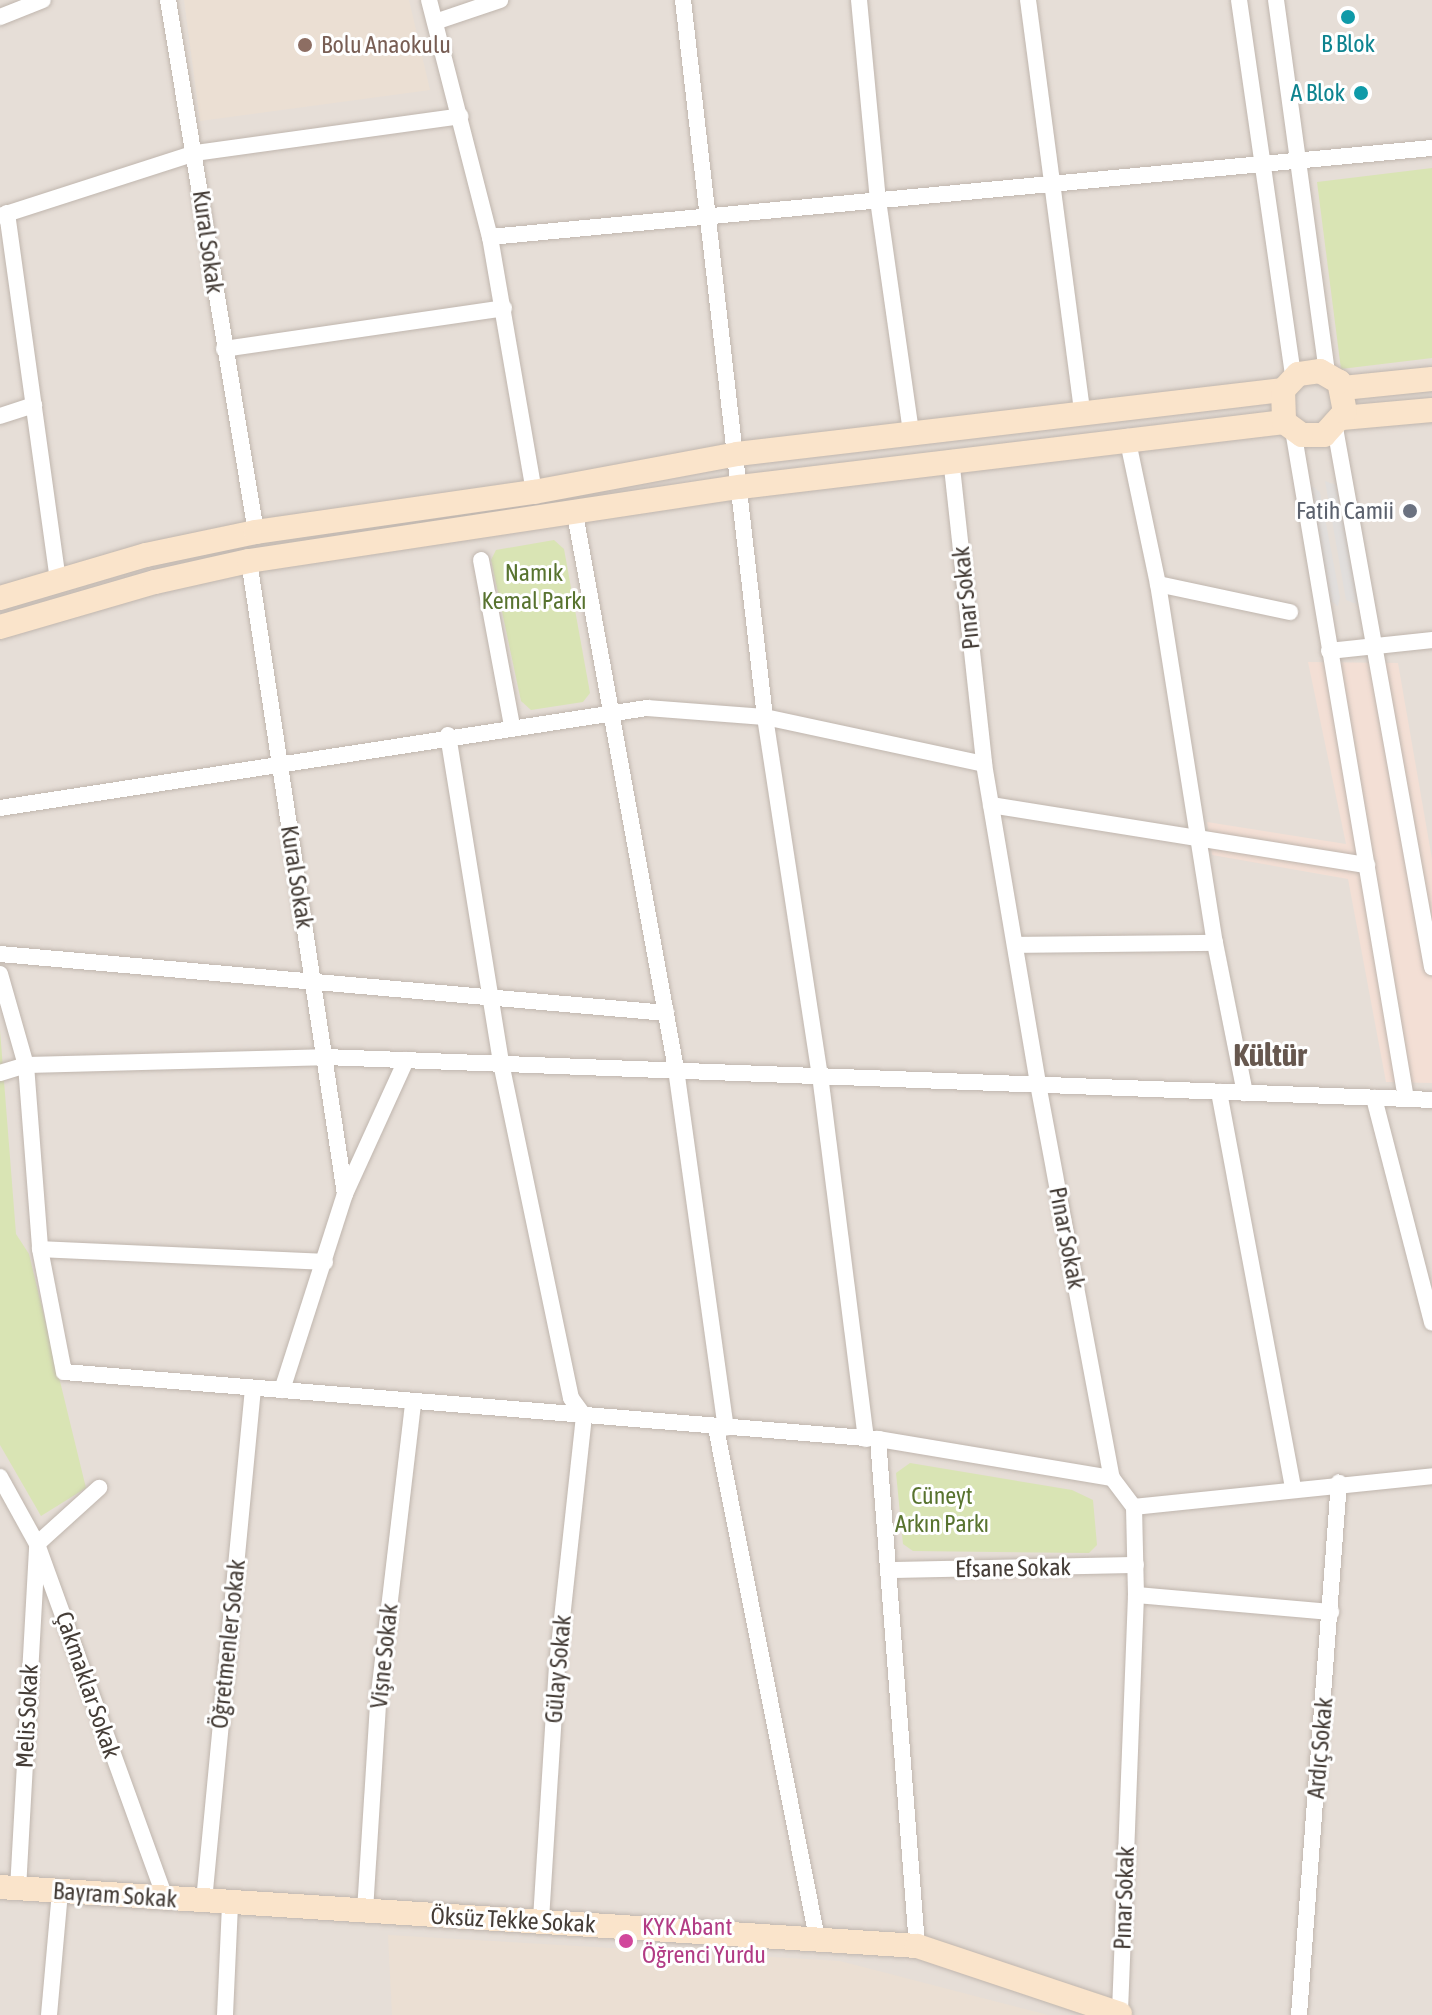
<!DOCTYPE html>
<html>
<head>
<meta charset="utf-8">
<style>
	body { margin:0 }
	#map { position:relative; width:1432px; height:2015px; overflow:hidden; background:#f3ede8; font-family:"Asap Condensed",sans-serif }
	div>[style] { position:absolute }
	.residential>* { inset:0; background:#e6ded7; transform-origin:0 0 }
	.commercial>* { inset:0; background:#f3dfd5 }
	.education>* { inset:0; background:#ebdfd3 }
	.green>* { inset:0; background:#d9e4b4 }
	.parking>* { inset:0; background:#e1dedc }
	.roads { filter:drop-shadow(0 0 2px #c0b6ae) drop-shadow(0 0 2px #c0b6ae) }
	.street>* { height:16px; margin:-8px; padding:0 8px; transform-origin:8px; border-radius:8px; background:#fff }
	.secondary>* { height:24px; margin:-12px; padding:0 12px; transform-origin:12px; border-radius:12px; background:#fae4cb }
	.dots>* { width:22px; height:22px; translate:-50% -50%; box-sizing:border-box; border:4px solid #fff; border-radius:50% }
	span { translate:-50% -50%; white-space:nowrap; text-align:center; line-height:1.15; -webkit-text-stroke:6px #fff; paint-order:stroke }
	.culture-label { font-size:24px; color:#0d838f }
	.right { translate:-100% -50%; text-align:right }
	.education-label { font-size:24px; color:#785e54 }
	.left { translate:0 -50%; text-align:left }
	.street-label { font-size:24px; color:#453d37 }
	.worship-label { font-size:24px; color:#5b616d }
	.park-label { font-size:24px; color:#58732f }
	.hotel-label { font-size:24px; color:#b23c85 }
	.district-label { font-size:32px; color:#67584f; font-weight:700 }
</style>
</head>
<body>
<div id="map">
	<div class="residential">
		<i style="left:0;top:0;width:1432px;height:2015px"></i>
	</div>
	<div class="commercial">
		<i style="clip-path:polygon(1308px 662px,1398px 663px,1432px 859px,1432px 1083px,1386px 1082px,1348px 879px,1212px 855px,1207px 822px,1346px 844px)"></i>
	</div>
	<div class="education">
		<i style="clip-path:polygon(184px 0,409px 0,430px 90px,200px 121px)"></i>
		<i style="clip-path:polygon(388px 1935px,840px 1961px,1048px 2015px,392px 2015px)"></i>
	</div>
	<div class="green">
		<i style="clip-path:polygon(1432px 168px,1432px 358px,1341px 369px,1317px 182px)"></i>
		<i style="clip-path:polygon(554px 540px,564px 549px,590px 693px,583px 702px,531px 710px,521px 701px,491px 560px,496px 550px)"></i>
		<i style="clip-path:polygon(0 1030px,16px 1234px,29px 1254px,86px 1488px,41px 1516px,0 1445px)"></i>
		<i style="clip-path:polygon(910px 1463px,1072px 1490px,1093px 1500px,1097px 1545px,1089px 1553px,913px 1551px,903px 1544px,896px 1473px)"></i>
	</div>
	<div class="parking">
		<i style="clip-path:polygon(1325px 481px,1336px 485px,1359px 605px,1346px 600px)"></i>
		<i style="clip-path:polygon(1306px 482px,1320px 492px,1340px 597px,1338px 606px,1327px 599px)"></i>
	</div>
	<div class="roads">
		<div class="street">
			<i style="left:168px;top:0;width:539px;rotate:80.61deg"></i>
			<i style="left:429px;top:0;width:245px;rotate:75.6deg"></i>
			<i style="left:490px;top:237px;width:259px;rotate:80.2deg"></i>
			<i style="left:683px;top:0;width:722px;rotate:83.48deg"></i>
			<i style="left:765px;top:717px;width:362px;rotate:81.3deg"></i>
			<i style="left:820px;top:1075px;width:367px;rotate:82.8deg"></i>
			<i style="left:859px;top:0;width:201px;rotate:84.6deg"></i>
			<i style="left:878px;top:200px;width:235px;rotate:81.9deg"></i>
			<i style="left:1028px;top:0;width:415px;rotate:82.5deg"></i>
			<i style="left:1239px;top:0;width:381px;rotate:81.8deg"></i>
			<i style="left:1276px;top:0;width:376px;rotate:82.2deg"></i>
			<i style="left:0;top:17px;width:46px;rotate:-21.6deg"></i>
			<i style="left:435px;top:22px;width:69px;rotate:-18.7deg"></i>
			<i style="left:7px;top:213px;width:371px;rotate:82.1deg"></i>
			<i style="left:0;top:216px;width:205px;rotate:-17.9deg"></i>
			<i style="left:195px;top:153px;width:268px;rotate:-7.9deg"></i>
			<i style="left:490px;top:237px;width:946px;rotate:-5.4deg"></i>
			<i style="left:224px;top:349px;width:283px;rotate:-8.3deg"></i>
			<i style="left:0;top:416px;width:36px;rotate:-18deg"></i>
			<i style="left:1335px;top:428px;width:548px;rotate:79.8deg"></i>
			<i style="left:1293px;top:430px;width:678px;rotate:80.41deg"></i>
			<i style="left:1127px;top:437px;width:150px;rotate:78.1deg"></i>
			<i style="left:1158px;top:584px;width:363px;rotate:81deg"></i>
			<i style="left:1215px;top:943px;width:153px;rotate:78.7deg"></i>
			<i style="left:951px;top:458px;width:308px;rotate:83.8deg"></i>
			<i style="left:984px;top:764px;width:325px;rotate:80.4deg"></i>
			<i style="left:1038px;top:1084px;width:401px;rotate:79.4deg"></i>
			<i style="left:1112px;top:1478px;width:36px;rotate:53deg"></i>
			<i style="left:1134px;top:1507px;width:88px;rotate:88.7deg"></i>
			<i style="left:1136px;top:1595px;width:420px;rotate:92.2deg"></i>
			<i style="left:575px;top:514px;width:564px;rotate:79.69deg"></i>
			<i style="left:676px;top:1069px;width:362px;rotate:82.1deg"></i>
			<i style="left:481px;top:560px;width:169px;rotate:79.4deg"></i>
			<i style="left:249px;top:561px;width:640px;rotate:81.38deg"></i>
			<i style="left:1158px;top:584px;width:135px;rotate:12deg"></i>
			<i style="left:1329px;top:651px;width:104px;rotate:-6.1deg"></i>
			<i style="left:448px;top:735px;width:332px;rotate:80.8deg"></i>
			<i style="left:501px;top:1063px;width:342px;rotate:78.2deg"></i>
			<i style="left:571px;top:1398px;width:22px;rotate:54deg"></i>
			<i style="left:584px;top:1416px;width:250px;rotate:96.2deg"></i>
			<i style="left:557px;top:1665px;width:257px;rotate:93.6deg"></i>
			<i style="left:991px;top:805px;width:381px;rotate:9.1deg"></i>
			<i style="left:0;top:808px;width:655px;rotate:-8.79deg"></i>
			<i style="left:647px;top:708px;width:118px;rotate:4.4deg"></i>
			<i style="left:765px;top:717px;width:224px;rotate:12.1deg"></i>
			<i style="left:1015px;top:945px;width:200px;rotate:-0.6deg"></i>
			<i style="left:0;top:954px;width:669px;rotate:5.06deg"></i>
			<i style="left:0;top:974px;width:95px;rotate:74.1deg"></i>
			<i style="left:26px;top:1065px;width:185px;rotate:85.6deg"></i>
			<i style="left:0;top:1073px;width:27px;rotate:-17deg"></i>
			<i style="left:26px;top:1065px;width:299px;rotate:-1.5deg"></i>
			<i style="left:325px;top:1057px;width:1108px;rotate:2.22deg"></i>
			<i style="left:1219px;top:1092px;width:402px;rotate:79.4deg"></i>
			<i style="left:1374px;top:1098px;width:232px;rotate:75.5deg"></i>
			<i style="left:325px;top:1262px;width:285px;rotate:-177.4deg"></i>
			<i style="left:40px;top:1249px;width:125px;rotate:79deg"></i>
			<i style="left:64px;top:1372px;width:817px;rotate:4.71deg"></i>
			<i style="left:878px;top:1439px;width:237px;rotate:9.5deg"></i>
			<i style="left:282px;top:1390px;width:206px;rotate:-72.2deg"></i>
			<i style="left:345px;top:1194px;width:147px;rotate:-65.5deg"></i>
			<i style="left:716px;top:1428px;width:520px;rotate:78.8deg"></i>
			<i style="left:878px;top:1439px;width:508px;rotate:85.6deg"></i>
			<i style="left:0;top:1477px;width:77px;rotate:61.1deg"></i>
			<i style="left:37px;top:1544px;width:376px;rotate:70.1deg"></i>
			<i style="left:1134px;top:1507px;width:300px;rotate:-5.9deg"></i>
			<i style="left:890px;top:1570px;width:246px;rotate:-1.2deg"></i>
			<i style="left:1136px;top:1595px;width:196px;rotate:5deg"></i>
			<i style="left:18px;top:1889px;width:346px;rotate:-86.8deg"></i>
			<i style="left:37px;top:1544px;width:84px;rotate:-42.1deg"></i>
			<i style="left:204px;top:1901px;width:515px;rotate:-84.54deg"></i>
			<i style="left:365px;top:1911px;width:209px;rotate:-86.4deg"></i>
			<i style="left:378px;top:1702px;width:302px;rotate:-83.3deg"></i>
			<i style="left:49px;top:2015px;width:124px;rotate:-84.9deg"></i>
			<i style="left:225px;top:2015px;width:112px;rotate:-87.4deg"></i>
			<i style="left:1299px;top:2015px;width:534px;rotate:-85.71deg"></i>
		</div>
		<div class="secondary">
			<i style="left:1343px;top:388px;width:89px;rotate:-5.8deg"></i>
			<i style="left:1342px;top:418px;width:90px;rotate:-5.1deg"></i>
			<i style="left:0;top:598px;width:152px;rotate:-16.4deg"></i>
			<i style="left:146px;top:555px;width:112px;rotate:-11.8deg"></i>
			<i style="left:256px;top:532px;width:281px;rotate:-8.2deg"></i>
			<i style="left:534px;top:492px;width:207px;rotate:-10.6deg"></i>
			<i style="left:737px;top:454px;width:550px;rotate:-6.69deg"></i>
			<i style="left:0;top:627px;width:161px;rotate:-16.2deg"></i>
			<i style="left:155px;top:582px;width:96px;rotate:-12.6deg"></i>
			<i style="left:249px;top:561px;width:497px;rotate:-8.6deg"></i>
			<i style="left:740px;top:487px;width:548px;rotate:-6.81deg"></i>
			<i style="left:1284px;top:422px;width:22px;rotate:36deg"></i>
			<i style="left:1302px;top:435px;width:22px"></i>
			<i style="left:1324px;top:435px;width:31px;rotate:-48deg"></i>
			<i style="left:1345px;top:412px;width:31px;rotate:-101deg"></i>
			<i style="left:1339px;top:382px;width:22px;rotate:-150deg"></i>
			<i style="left:1320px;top:371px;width:22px;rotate:172deg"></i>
			<i style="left:1298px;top:374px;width:22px;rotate:133deg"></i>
			<i style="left:1283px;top:390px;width:32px;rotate:88deg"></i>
			<i style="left:0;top:1887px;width:919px;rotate:3.68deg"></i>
			<i style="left:917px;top:1946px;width:214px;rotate:18.5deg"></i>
		</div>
	</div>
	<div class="dots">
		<i style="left:1348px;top:17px;background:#0f9aa8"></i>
		<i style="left:305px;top:45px;background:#8d6e63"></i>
		<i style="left:1361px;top:93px;background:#0f9aa8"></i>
		<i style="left:1410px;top:511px;background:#6b7280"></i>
		<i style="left:626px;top:1941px;background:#d1479c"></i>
	</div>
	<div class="culture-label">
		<span style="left:1348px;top:44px">B Blok</span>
		<span class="right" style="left:1345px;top:93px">A Blok</span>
	</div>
	<div class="education-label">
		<span class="left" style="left:321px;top:45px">Bolu Anaokulu</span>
	</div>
	<div class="street-label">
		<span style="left:208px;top:242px;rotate:82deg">Kural Sokak</span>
		<span style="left:966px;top:598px;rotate:-96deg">Pınar Sokak</span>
		<span style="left:297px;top:877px;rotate:81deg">Kural Sokak</span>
		<span style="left:1067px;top:1238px;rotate:79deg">Pınar Sokak</span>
		<span style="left:1013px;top:1568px;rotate:-1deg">Efsane Sokak</span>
		<span style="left:228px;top:1644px;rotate:-84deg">Öğretmenler Sokak</span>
		<span style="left:384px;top:1656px;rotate:-84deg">Vişne Sokak</span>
		<span style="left:558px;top:1669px;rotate:-85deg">Gülay Sokak</span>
		<span style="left:88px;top:1685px;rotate:71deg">Çakmaklar Sokak</span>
		<span style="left:27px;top:1716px;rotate:-87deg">Melis Sokak</span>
		<span style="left:1320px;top:1748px;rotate:-85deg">Ardıç Sokak</span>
		<span style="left:115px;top:1895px;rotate:4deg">Bayram Sokak</span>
		<span style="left:1124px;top:1898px;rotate:-88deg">Pınar Sokak</span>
		<span style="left:513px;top:1920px;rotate:3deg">Öksüz Tekke Sokak</span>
	</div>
	<div class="worship-label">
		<span class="right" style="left:1394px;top:511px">Fatih Camii</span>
	</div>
	<div class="park-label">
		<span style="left:534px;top:587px">Namık<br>Kemal Parkı</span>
		<span style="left:942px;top:1510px">Cüneyt<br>Arkın Parkı</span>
	</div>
	<div class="hotel-label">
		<span class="left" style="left:642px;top:1941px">KYK Abant<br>Öğrenci Yurdu</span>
	</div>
	<div class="district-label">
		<span style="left:1270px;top:1055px">Kültür</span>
	</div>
</div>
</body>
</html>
